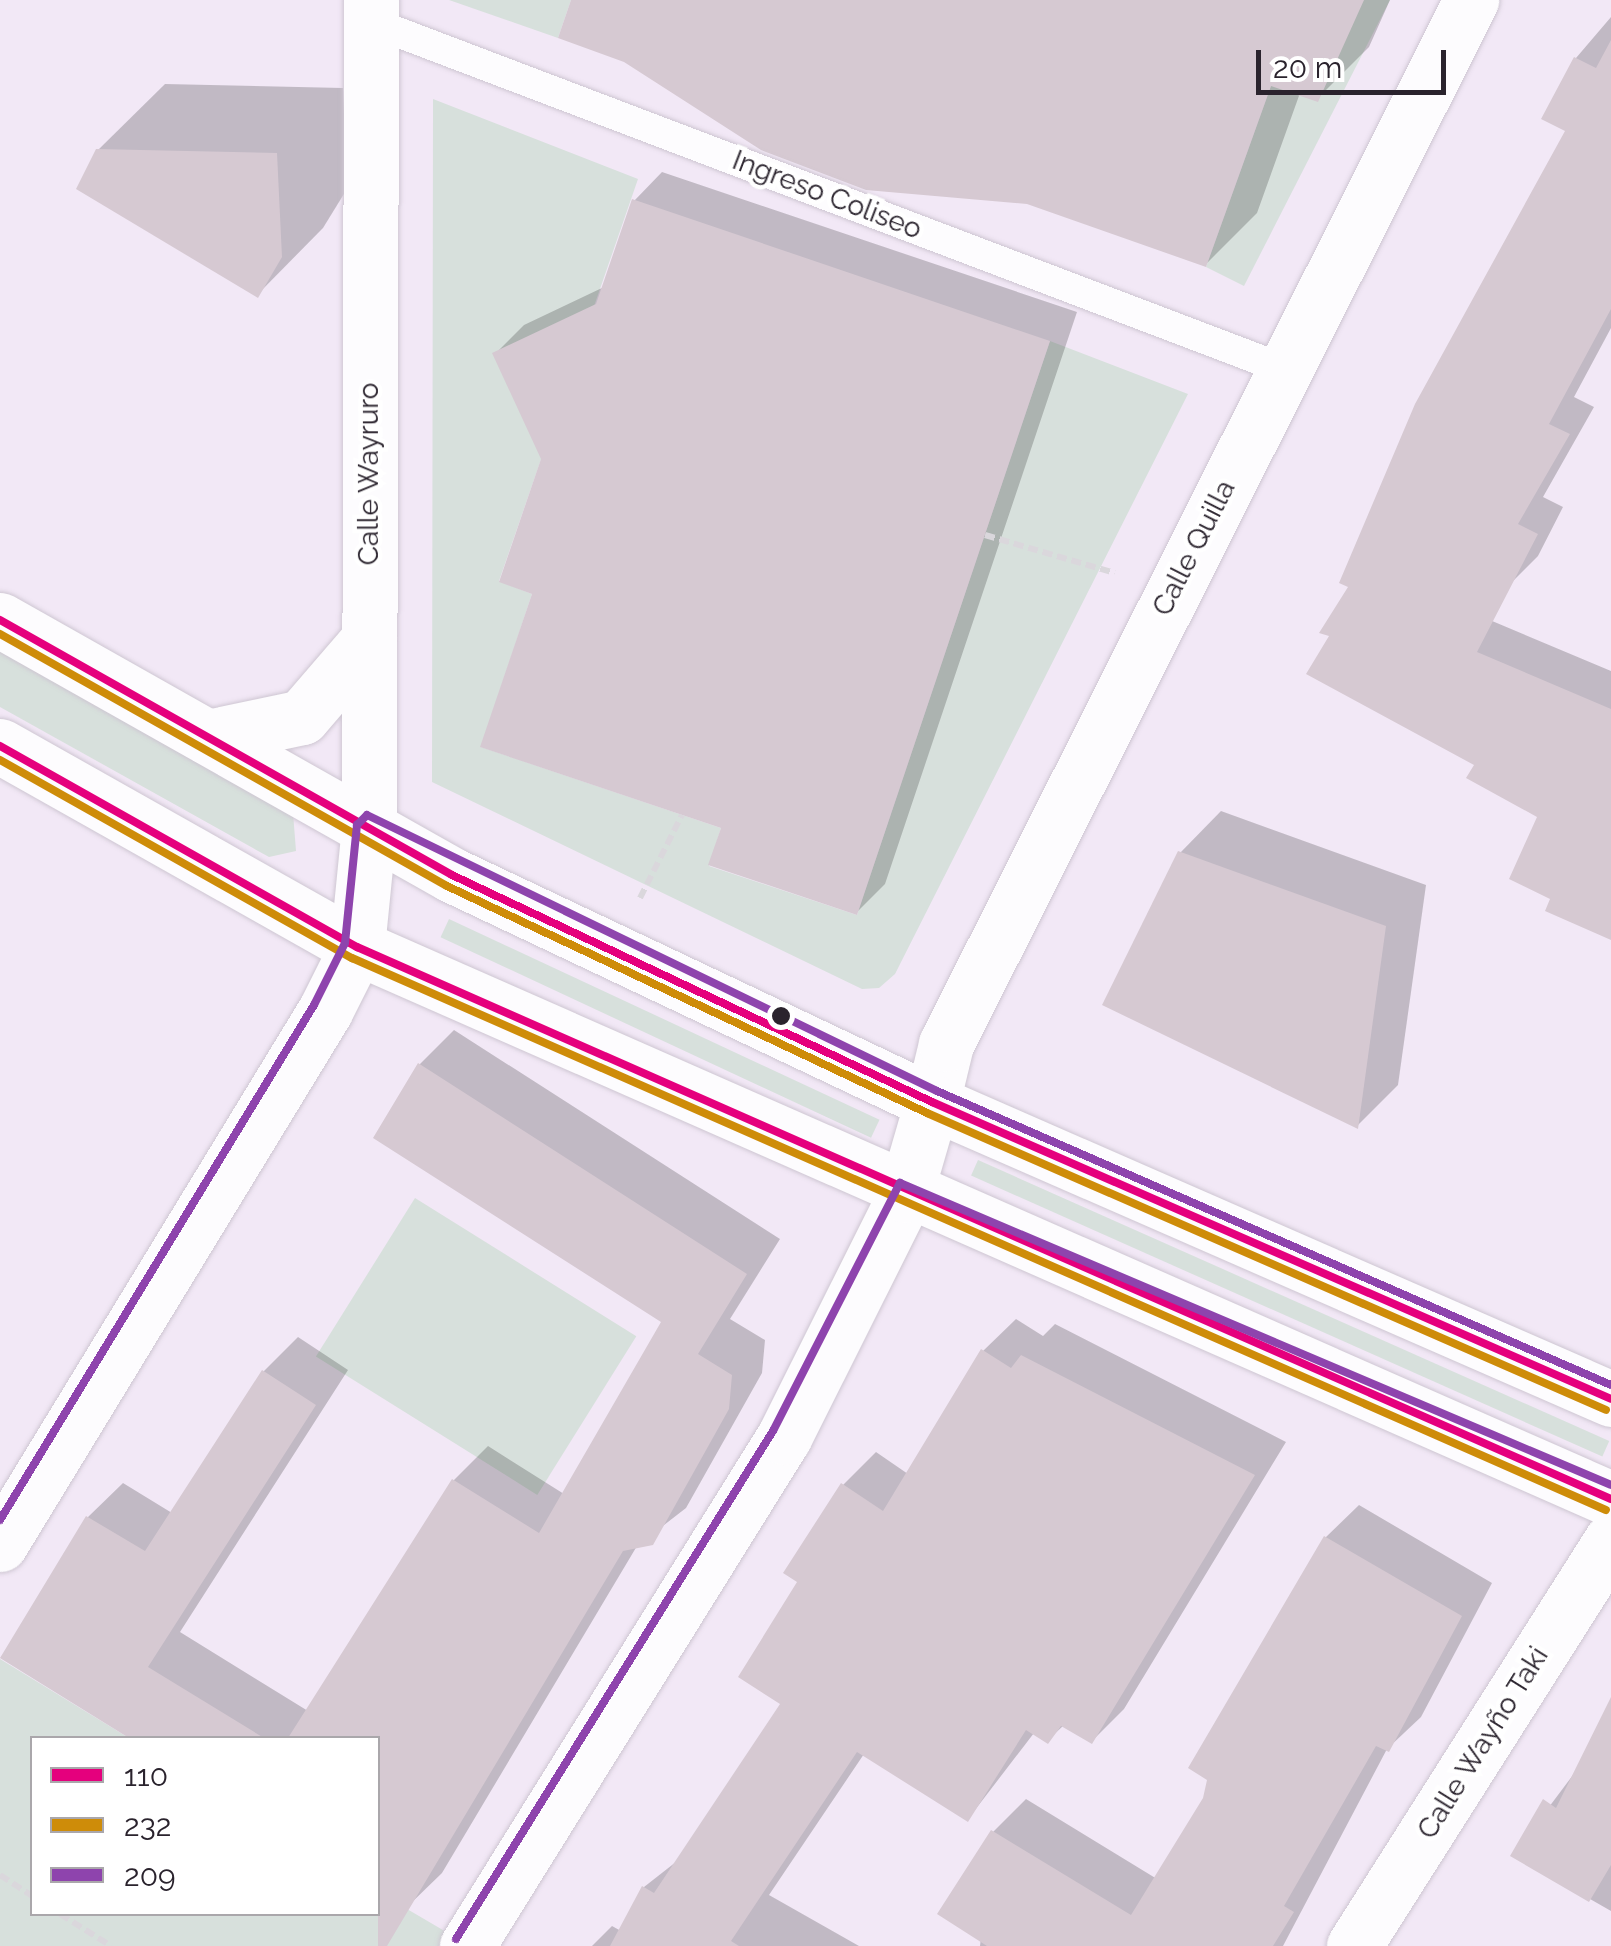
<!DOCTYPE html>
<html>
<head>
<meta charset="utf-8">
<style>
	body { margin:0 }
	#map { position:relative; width:1611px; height:1946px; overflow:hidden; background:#f2e8f6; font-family:Raleway,sans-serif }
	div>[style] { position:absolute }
	.green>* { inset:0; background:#d7e0dc; transform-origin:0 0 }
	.shadow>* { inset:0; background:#0003 }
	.building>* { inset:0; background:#d6c9d2 }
	.path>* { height:6px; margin-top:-3px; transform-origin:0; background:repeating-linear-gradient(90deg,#dad7dc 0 10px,transparent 0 15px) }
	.roads { filter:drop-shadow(0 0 2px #cec6d2) drop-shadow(0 0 2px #cec6d2) }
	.service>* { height:30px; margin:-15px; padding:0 15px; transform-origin:15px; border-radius:15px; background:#fdfcfe }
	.minor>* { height:55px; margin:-27.5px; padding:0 27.5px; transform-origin:27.5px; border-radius:27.5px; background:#fdfcfe }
	.tertiary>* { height:55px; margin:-27.5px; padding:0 27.5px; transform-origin:27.5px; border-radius:27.5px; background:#fdfcfe }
	.trunk>* { height:55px; margin:-27.5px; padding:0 27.5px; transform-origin:27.5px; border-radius:27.5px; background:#fdfcfe }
	.bus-1>* { height:8px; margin:-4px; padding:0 4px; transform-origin:4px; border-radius:4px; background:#e5007d }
	.bus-2>* { height:8px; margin:-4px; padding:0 4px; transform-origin:4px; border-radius:4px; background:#ce8c09 }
	.bus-3>* { height:8px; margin:-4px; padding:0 4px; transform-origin:4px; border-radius:4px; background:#8e44ad }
	.dots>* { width:28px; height:28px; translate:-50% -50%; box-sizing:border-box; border:5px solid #fff; border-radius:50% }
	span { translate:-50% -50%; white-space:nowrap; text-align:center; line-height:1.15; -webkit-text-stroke:9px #fff; paint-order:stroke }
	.street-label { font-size:28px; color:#2a232d }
	.legend { position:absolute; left:30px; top:1736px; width:350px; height:180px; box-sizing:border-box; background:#fff; border:2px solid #aaa7ab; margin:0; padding:12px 18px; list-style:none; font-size:30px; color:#2a232d }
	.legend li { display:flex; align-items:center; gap:20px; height:50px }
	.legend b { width:50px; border:2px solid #aaa7ab }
	.scale { position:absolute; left:1256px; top:50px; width:190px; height:45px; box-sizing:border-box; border:5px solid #2a232d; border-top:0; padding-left:12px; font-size:30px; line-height:35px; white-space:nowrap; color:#2a232d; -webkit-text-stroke:8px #fff; paint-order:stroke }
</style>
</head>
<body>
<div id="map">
	<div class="green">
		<i style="clip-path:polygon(449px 0,571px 0,558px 38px)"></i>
		<i style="clip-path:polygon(1364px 0,1390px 0,1244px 286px,1206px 267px,1271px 86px)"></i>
		<i style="clip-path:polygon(433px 99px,638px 179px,499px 581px,532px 594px,481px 747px,721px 828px,709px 866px,857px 915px,1050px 341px,1188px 394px,895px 974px,879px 988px,862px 989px,432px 782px)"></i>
		<i style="clip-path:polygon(0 649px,293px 813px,296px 851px,269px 857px,0 707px)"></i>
		<i style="left:449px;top:919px;width:475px;height:20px;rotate:25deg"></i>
		<i style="left:978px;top:1160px;width:691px;height:17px;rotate:24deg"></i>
		<i style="left:415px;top:1198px;width:261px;height:187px;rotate:32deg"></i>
		<i style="clip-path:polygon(0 1659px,129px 1738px,32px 1738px,32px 1914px,378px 1914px,378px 1892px,448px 1933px,439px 1946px,0 1946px)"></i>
	</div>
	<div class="shadow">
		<i style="clip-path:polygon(574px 0,1390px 0,1369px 47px,1317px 99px,1300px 93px,1257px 213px,1206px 264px)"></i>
		<i style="clip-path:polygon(1611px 17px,1611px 328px,1574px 397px,1594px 407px,1543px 497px,1563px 507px,1538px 556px,1511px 583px,1447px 602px,1611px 671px,1611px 938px,1553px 898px,1540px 816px,1333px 635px,1568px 130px,1576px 58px)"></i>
		<i style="clip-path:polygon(165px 84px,343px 88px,347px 189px,323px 228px,257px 295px,98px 150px)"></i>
		<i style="clip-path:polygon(662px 172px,1077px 312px,885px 884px,856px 913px,724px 826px,536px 593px,544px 459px,495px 354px,524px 325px,604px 287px,634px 201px)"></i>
		<i style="clip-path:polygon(1221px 811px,1426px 885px,1398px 1085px,1357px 1126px,1180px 853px)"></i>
		<i style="clip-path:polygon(454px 1030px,780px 1239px,730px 1319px,765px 1340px,762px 1373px,686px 1508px,637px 1546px,442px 1873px,407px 1907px,378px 1889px,378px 1738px,134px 1738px,3px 1658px,88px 1517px,123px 1483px,172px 1513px,264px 1371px,298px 1337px,348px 1370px,180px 1632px,308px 1711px,454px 1480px,488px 1446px,564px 1494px,665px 1321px,376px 1137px,420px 1064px)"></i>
		<i style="clip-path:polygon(1016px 1319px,1043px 1336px,1055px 1324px,1286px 1442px,1124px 1709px,1092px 1741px,1064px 1725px,1047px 1741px,1034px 1733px,968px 1819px,864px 1754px,769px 1895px,859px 1946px,592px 1946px,612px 1926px,621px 1931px,644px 1887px,681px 1858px,784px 1703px,801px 1581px,843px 1485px,876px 1452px,908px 1474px,983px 1351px)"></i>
		<i style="clip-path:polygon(1359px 1505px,1492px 1583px,1421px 1717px,1387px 1749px,1283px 1946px,980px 1946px,993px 1832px,1026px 1799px,1157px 1879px,1206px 1799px,1209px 1779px,1191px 1767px,1326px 1537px)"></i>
		<i style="clip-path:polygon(1611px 1703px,1611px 1911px,1513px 1855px,1579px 1767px)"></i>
	</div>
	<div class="building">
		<i style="clip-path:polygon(571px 0,1364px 0,1318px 102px,1271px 86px,1206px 267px,1027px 204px,866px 190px,761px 150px,624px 62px,558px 38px)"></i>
		<i style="clip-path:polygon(1611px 40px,1611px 309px,1549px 424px,1570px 434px,1518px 524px,1538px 534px,1477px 652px,1611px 709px,1611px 940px,1545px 911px,1550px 899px,1509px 879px,1537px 817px,1466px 778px,1474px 765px,1306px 674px,1329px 636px,1319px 633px,1348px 587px,1339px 583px,1415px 404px,1565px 131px,1541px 119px,1574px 57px,1596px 68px)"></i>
		<i style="clip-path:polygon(96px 149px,277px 153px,282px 257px,258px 298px,76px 189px)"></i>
		<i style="clip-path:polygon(632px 199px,1050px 341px,857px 915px,708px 865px,721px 828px,480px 747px,532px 594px,499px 582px,541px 459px,492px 353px,596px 304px)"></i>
		<i style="clip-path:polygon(1178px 851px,1386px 926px,1358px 1129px,1102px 1005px)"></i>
		<i style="clip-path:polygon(418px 1063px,747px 1274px,698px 1354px,732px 1375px,729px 1409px,653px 1545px,623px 1551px,387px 1946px,378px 1946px,378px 1738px,288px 1738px,452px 1479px,539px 1533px,661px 1322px,373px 1138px)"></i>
		<i style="clip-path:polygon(981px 1349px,1011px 1368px,1021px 1355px,1255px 1475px,1092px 1744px,1061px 1726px,1048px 1744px,1026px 1730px,968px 1822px,857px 1752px,731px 1941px,739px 1946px,610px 1946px,642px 1886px,654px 1893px,780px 1704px,738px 1677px,797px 1582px,783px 1573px,841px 1483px,883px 1511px)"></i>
		<i style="clip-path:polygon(262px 1370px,316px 1405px,148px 1667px,264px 1738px,129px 1738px,0 1658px,86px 1516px,145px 1551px)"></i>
		<i style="clip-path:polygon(1324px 1536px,1462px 1616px,1389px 1752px,1376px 1746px,1284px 1906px,1294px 1912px,1273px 1946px,987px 1946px,937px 1914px,991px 1830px,1131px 1915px,1203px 1798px,1207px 1780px,1188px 1768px)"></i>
		<i style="clip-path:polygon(1611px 1697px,1611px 1865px,1589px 1902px,1510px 1856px,1543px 1799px,1556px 1808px)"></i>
	</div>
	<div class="path">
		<i style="left:985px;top:535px;width:135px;rotate:16.3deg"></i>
		<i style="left:640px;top:898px;width:93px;rotate:-63.2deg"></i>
		<i style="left:0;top:1875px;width:38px;rotate:33deg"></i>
		<i style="left:60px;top:1914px;width:60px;rotate:32.1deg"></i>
	</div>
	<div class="roads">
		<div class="service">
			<i style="left:371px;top:22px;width:977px;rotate:20.81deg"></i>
		</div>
		<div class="minor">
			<i style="left:369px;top:827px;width:827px;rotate:-89.86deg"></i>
			<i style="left:932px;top:1102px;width:60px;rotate:-76.4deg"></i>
			<i style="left:946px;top:1044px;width:1169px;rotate:-63.3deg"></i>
			<i style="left:1354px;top:1946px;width:480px;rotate:-57.6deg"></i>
		</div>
		<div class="tertiary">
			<i style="left:0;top:1544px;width:624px;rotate:-58.63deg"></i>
			<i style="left:325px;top:1011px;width:72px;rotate:-63.4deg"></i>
			<i style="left:357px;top:947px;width:121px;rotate:-84.3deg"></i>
			<i style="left:467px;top:1946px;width:600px;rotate:-58.09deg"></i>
			<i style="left:784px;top:1437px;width:271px;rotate:-63.4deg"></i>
			<i style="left:905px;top:1195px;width:97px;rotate:-73.8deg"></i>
		</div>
		<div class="trunk">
			<i style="left:0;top:620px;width:519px;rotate:29.43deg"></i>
			<i style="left:452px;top:875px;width:531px;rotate:25.31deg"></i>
			<i style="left:932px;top:1102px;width:741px;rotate:23.62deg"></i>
			<i style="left:208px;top:737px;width:96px;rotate:-12deg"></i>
			<i style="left:302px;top:717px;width:103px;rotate:-49.3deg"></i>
			<i style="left:0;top:746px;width:410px;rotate:29.4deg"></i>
			<i style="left:357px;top:947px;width:1370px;rotate:23.76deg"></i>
		</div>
	</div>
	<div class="bus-1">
		<i style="left:0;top:620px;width:519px;rotate:29.43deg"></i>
		<i style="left:452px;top:875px;width:531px;rotate:25.31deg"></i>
		<i style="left:932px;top:1102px;width:741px;rotate:23.62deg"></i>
		<i style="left:0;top:746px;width:410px;rotate:29.4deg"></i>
		<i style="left:357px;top:947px;width:1370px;rotate:23.76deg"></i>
	</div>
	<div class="bus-2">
		<i style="left:0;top:634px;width:513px;rotate:29.41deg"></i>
		<i style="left:447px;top:886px;width:531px;rotate:25.31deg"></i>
		<i style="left:927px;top:1113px;width:741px;rotate:23.62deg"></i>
		<i style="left:0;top:760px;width:404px;rotate:29.4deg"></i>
		<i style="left:352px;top:958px;width:1370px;rotate:23.76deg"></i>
	</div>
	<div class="bus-3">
		<i style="left:0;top:1520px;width:603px;rotate:-58.63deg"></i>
		<i style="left:314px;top:1005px;width:69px;rotate:-63.4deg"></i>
		<i style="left:345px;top:943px;width:119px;rotate:-84.2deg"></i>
		<i style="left:357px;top:825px;width:14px;rotate:-45deg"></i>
		<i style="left:367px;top:815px;width:633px;rotate:25.84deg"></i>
		<i style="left:937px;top:1091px;width:735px;rotate:23.57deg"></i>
		<i style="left:456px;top:1939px;width:599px;rotate:-58.04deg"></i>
		<i style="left:773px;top:1431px;width:279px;rotate:-62.9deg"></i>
		<i style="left:900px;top:1183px;width:772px;rotate:23.01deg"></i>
	</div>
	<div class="dots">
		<i style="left:781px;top:1016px;background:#2a232d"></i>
	</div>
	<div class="street-label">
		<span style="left:827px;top:195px;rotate:21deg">Ingreso Coliseo</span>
		<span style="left:369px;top:474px;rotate:-90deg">Calle Wayruro</span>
		<span style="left:1194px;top:548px;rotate:-63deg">Calle Quilla</span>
		<span style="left:1483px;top:1743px;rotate:-58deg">Calle Wayño Taki</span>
	</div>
	<ul class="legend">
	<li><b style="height:12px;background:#e5007d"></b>110</li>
	<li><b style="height:12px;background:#ce8c09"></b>232</li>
	<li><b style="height:12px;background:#8e44ad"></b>209</li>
	</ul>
	<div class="scale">20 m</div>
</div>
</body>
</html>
